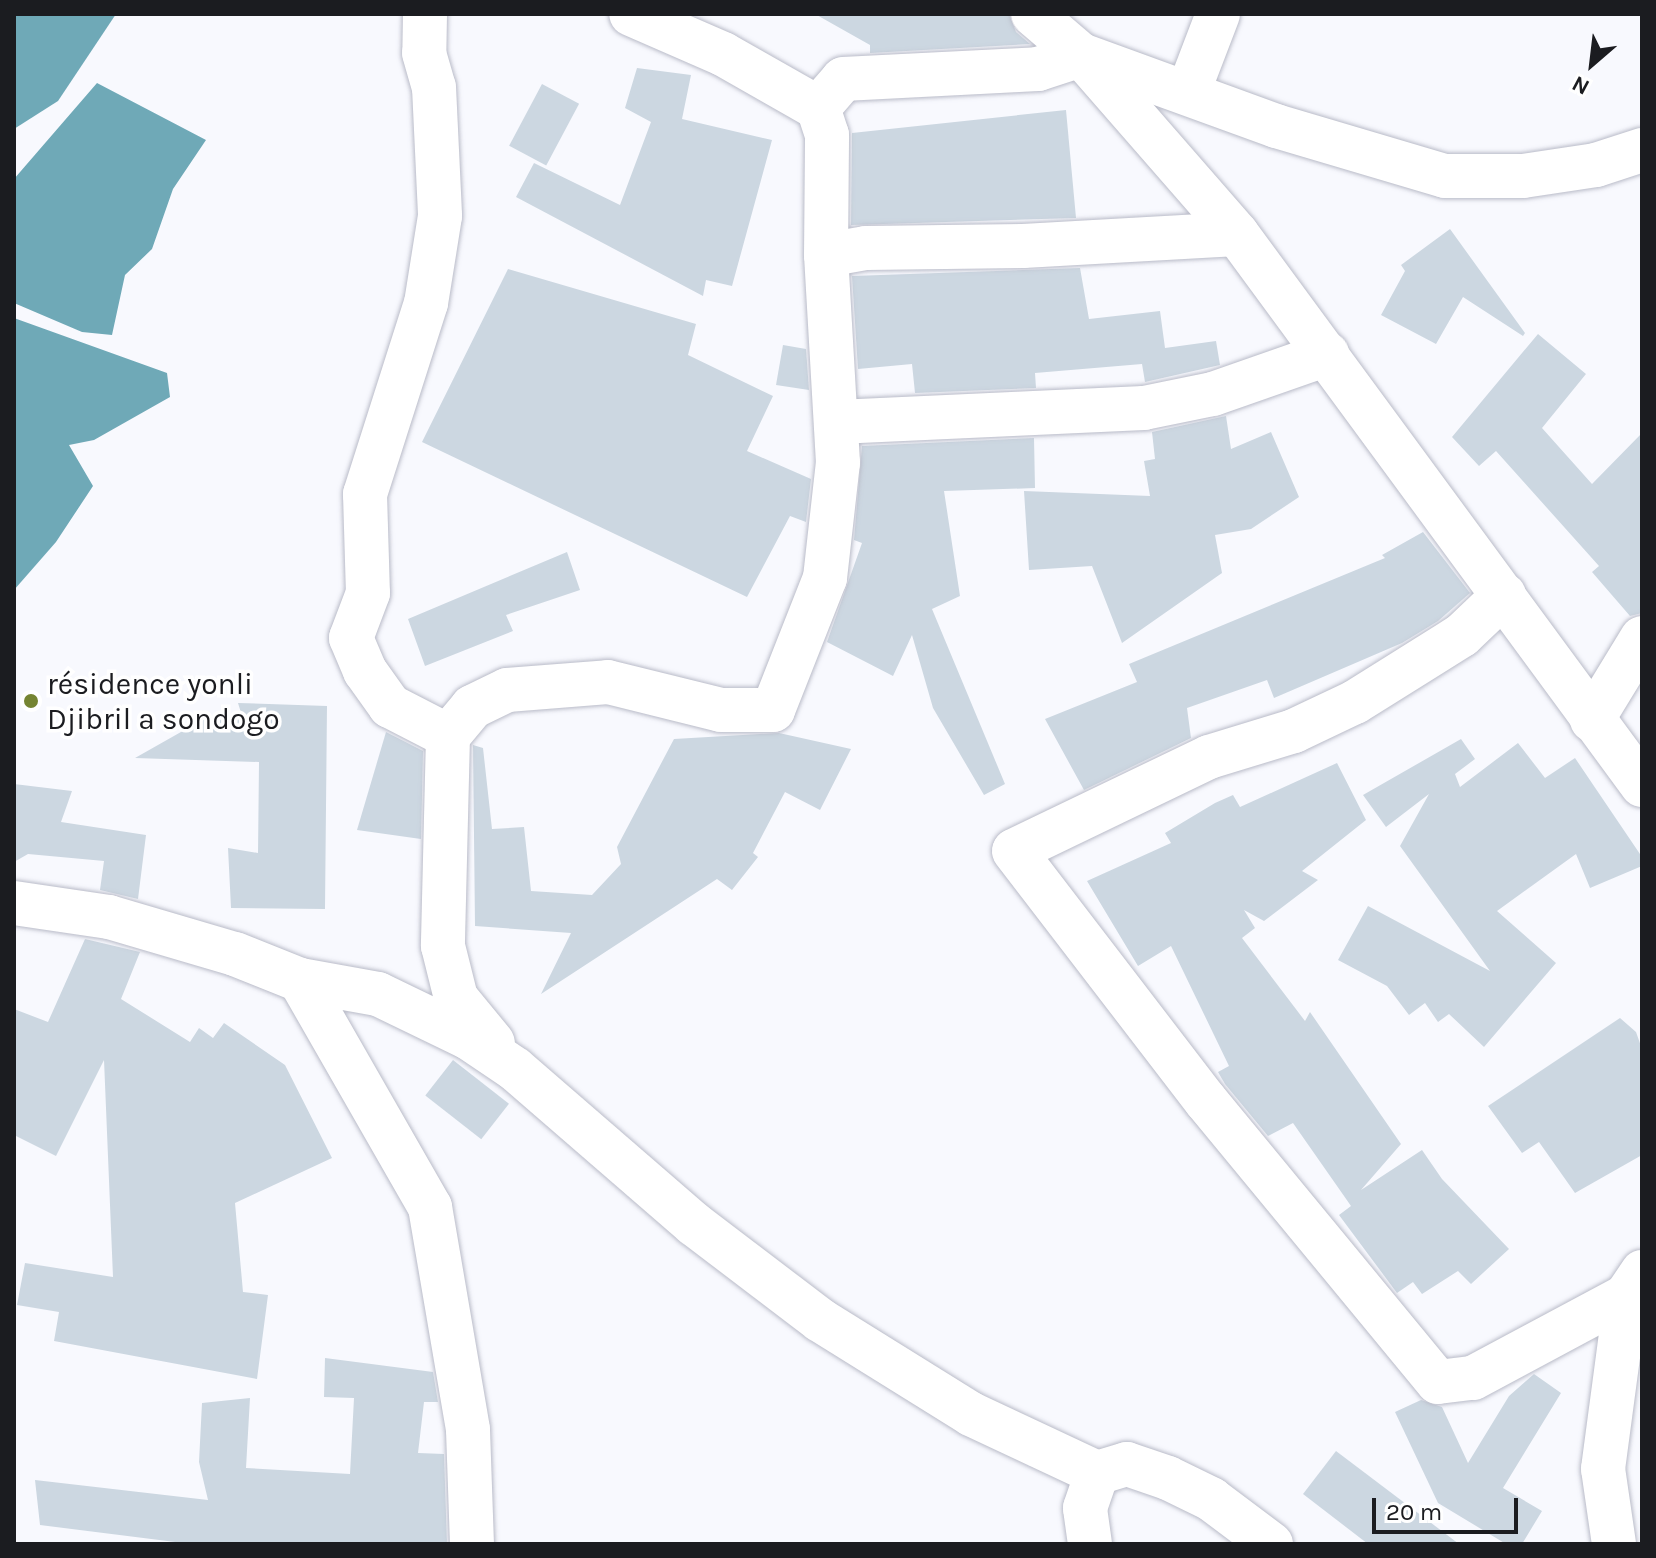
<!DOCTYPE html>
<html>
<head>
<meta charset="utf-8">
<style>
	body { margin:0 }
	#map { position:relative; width:1656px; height:1558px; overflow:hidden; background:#f8f9fe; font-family:Karla,sans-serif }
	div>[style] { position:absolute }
	.water>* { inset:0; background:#6fa9b7 }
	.building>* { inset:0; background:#ccd7e1; transform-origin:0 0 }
	.roads { filter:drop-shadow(0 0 2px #b9bbc8) drop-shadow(0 0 2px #b9bbc8) }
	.street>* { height:44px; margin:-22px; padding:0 22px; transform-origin:22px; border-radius:22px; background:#fff }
	.dots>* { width:22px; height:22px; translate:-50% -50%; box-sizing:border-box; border:4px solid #fff; border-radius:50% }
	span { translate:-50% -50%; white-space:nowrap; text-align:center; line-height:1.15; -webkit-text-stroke:7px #fff; paint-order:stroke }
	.poi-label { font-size:30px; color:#1b1c20 }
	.left { translate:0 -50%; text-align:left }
	.frame { position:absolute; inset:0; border:16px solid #1b1c20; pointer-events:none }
	.north { position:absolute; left:1552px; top:24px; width:80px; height:80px; -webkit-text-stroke:6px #fff; paint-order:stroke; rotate:208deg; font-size:22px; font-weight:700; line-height:32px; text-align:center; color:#1b1c20 }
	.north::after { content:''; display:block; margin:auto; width:28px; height:36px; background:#1b1c20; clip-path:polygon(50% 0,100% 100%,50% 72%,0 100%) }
	.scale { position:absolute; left:1372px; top:1498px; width:146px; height:36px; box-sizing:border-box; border:4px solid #1b1c20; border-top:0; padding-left:10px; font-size:24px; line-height:28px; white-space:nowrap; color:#1b1c20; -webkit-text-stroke:6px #fff; paint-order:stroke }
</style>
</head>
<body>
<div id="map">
	<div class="water">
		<i style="clip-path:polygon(14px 14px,116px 14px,58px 101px,14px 129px)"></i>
		<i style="clip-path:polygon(97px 83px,206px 140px,173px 189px,152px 249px,125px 275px,112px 335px,82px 332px,14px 303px,14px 179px)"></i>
		<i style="clip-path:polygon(14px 318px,167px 373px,170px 397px,94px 440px,69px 445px,93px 486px,56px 542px,14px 590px)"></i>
	</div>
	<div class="building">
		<i style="clip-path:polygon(815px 14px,1009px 14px,1016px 32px,1030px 44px,870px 53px,870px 45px)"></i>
		<i style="clip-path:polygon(637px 68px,691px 75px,682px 119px,772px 140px,732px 286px,706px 280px,703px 296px,516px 197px,534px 163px,620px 205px,651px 122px,625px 108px)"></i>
		<i style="left:542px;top:84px;width:42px;height:70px;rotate:28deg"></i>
		<i style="clip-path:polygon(1066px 110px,1076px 218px,851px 225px,852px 133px)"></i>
		<i style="clip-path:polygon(1450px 229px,1525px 333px,1523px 336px,1463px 297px,1436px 344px,1381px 315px,1405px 271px,1401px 265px)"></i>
		<i style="clip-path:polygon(1080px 268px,1089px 319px,1160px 311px,1165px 348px,1216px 341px,1220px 365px,1145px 382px,1142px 364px,1035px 373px,1036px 388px,915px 393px,912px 364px,858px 369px,852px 276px)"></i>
		<i style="clip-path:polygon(508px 269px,696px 324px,688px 355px,773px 396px,747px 451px,811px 479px,806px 522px,790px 516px,747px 597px,422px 442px)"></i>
		<i style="clip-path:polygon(1538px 334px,1586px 374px,1542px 428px,1592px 484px,1642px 433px,1642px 613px,1630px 616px,1592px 572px,1599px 566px,1496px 451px,1479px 466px,1452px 437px)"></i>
		<i style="clip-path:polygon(783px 345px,806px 349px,809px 390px,776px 385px)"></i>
		<i style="clip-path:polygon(1226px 416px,1231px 449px,1271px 432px,1299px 497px,1251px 529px,1215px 535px,1222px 573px,1122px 643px,1092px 566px,1029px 570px,1024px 491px,1150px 496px,1144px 461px,1155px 459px,1152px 432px)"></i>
		<i style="clip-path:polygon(1034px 438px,1035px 488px,944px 491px,960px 596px,932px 609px,1005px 784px,984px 795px,933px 708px,912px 635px,893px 676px,827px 642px,862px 543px,854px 540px,862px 446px)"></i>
		<i style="clip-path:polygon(1423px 532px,1470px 593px,1438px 621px,1402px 643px,1274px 698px,1267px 680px,1187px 708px,1191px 738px,1084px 790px,1045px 719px,1137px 682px,1129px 664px,1385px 558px,1382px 555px)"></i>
		<i style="clip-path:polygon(567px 552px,580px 590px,506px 615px,513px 631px,425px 666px,408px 619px)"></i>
		<i style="clip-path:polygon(238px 703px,327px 706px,325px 909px,231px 908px,228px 848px,258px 853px,259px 762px,135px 758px,211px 715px,242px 716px)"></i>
		<i style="clip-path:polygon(386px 732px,423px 751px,421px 839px,357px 830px)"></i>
		<i style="clip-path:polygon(779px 733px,851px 749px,820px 810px,785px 792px,753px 853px,758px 857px,732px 890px,717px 879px,541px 994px,571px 933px,475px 926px,473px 745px,483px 748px,492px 829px,524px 827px,531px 891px,592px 895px,621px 864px,617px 847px,674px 739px)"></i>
		<i style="clip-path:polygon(1461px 739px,1475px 759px,1455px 774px,1460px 787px,1518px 743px,1545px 778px,1575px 758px,1642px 857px,1642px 866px,1590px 888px,1576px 854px,1497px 911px,1556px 963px,1484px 1047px,1449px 1014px,1438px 1022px,1425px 1003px,1409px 1015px,1387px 986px,1338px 960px,1368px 906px,1490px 971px,1400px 846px,1429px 794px,1386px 827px,1363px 795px)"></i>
		<i style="clip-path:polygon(1337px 763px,1366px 820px,1302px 871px,1318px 880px,1264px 921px,1244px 910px,1255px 928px,1242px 938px,1305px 1021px,1310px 1012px,1401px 1144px,1361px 1190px,1422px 1150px,1442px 1179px,1509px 1249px,1471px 1284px,1458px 1271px,1422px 1294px,1413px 1282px,1397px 1293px,1339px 1215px,1351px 1206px,1293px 1123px,1268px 1136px,1225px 1084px,1218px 1072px,1229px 1066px,1171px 946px,1138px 966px,1087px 881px,1171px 843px,1165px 833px,1215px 803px,1233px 795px,1240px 807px)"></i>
		<i style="clip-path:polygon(14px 784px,72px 791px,61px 822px,146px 835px,138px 899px,100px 890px,104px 861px,28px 854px,14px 862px)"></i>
		<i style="clip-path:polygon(85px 939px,140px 952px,121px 999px,190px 1042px,199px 1028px,213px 1038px,224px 1023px,285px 1065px,332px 1158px,235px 1203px,243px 1292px,268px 1295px,257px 1379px,54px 1341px,59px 1312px,17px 1305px,25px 1263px,113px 1277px,104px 1060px,56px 1156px,14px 1135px,14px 1009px,48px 1022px)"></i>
		<i style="clip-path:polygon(1620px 1018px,1636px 1032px,1642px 1049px,1642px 1155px,1575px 1193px,1539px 1142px,1522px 1153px,1488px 1106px)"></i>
		<i style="left:453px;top:1060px;width:71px;height:45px;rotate:38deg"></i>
		<i style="clip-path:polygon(325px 1358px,433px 1372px,438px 1402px,424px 1402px,418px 1453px,444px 1454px,447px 1544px,191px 1544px,40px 1525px,35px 1480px,208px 1500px,199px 1462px,202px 1403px,250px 1398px,246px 1468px,350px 1474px,354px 1398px,324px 1397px)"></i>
		<i style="clip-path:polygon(1534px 1374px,1561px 1393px,1503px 1488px,1542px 1511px,1522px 1544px,1506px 1544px,1438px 1503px,1395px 1412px,1421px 1400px,1442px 1407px,1468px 1463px,1509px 1396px)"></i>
		<i style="clip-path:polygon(1336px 1451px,1459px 1544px,1368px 1544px,1303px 1494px)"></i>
	</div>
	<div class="roads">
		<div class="street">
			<i style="left:425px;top:14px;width:39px;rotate:91deg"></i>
			<i style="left:424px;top:53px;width:35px;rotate:74deg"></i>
			<i style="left:434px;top:87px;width:129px;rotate:87.3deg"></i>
			<i style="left:440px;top:216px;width:88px;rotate:99.1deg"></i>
			<i style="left:426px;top:303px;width:201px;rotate:107.7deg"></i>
			<i style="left:365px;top:494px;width:99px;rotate:88.3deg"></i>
			<i style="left:368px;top:593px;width:48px;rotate:110.7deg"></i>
			<i style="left:351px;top:638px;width:36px;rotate:67deg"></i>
			<i style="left:365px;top:671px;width:43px;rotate:54.5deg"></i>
			<i style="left:390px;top:706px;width:65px;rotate:27.3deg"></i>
			<i style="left:448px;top:736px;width:210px;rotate:91.4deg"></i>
			<i style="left:443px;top:946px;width:54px;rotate:76deg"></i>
			<i style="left:456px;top:998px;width:58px;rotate:50.6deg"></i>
			<i style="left:1033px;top:14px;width:63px;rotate:40.5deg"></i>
			<i style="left:1081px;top:55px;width:237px;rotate:48.9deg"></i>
			<i style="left:1237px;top:234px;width:684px;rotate:53.68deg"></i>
			<i style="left:1189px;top:90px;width:81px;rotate:-69.1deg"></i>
			<i style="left:818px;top:108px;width:38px;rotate:-49deg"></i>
			<i style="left:843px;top:79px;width:195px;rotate:-2.9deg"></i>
			<i style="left:1038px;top:69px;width:45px;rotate:-18deg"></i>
			<i style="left:1081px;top:55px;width:208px;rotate:20deg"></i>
			<i style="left:1276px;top:126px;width:176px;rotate:16.5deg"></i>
			<i style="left:1445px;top:176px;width:78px"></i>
			<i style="left:1523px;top:176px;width:74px;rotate:-8.6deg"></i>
			<i style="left:1596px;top:165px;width:48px;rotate:-18.1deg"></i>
			<i style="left:826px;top:255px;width:41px;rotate:-9.9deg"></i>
			<i style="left:866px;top:248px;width:157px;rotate:-0.7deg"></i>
			<i style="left:1023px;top:246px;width:214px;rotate:-3.2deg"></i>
			<i style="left:837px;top:422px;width:307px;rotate:-2.6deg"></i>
			<i style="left:1144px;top:408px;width:70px;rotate:-11.5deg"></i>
			<i style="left:1213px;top:394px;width:121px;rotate:-19.3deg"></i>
			<i style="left:1504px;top:595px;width:58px;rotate:136.4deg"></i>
			<i style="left:1462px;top:635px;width:126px;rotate:147.9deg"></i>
			<i style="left:1355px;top:702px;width:68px;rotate:154.6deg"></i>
			<i style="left:1294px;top:731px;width:89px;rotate:163deg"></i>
			<i style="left:1209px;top:757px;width:216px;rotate:154.3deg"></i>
			<i style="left:1014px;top:851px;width:315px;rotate:52.5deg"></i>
			<i style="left:1206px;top:1101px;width:364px;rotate:50.5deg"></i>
			<i style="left:1438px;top:1382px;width:35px;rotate:-7deg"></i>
			<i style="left:1473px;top:1378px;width:174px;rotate:-28.2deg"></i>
			<i style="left:1626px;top:1296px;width:29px;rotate:-56deg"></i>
			<i style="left:1592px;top:720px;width:96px;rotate:-58.6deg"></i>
			<i style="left:448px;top:736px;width:38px;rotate:-50deg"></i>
			<i style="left:472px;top:707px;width:39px;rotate:-26deg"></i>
			<i style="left:507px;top:690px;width:101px;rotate:-4.5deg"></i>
			<i style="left:608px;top:682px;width:116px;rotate:13.9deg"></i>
			<i style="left:721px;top:710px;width:52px"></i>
			<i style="left:773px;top:710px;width:142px;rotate:-68.5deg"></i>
			<i style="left:825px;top:578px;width:116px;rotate:-83.6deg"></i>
			<i style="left:838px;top:463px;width:208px;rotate:-93.3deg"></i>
			<i style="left:826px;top:255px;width:120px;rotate:-89.5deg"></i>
			<i style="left:827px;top:135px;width:28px;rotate:-108deg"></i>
			<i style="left:818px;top:108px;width:109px;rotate:-150.4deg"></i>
			<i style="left:723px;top:54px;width:100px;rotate:-156.5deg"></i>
			<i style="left:14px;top:903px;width:96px;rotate:8.4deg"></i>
			<i style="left:109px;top:917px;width:131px;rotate:16.4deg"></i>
			<i style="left:235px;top:954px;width:70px;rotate:21.8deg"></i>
			<i style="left:300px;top:980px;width:262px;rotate:60.2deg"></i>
			<i style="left:430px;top:1207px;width:226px;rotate:80.3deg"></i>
			<i style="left:468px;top:1430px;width:114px;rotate:88deg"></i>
			<i style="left:300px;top:980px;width:79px;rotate:10.2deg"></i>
			<i style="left:378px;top:994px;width:101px;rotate:25.8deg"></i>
			<i style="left:469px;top:1038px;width:55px;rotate:34deg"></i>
			<i style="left:515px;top:1069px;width:237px;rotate:40.9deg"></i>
			<i style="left:694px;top:1224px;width:158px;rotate:37.3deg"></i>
			<i style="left:820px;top:1320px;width:178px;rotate:31.9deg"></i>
			<i style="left:971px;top:1414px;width:139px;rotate:25.1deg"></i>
			<i style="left:1097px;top:1473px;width:31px;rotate:-17deg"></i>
			<i style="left:1127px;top:1464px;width:43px;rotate:18.9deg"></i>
			<i style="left:1168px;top:1478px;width:48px;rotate:26deg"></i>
			<i style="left:1211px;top:1499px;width:75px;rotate:36.9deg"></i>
			<i style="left:1090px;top:1544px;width:36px;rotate:-98deg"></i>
			<i style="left:1085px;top:1508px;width:37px;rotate:-71deg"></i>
			<i style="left:1614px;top:1544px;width:76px;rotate:-98.3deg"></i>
			<i style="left:1603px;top:1469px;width:175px;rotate:-82.4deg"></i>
		</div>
	</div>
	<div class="dots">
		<i style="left:31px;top:701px;background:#758432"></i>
	</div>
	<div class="poi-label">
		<span class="left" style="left:47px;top:701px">résidence yonli<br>Djibril a sondogo</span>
	</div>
	<div class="frame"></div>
	<div class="north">N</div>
	<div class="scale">20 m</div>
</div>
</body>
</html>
